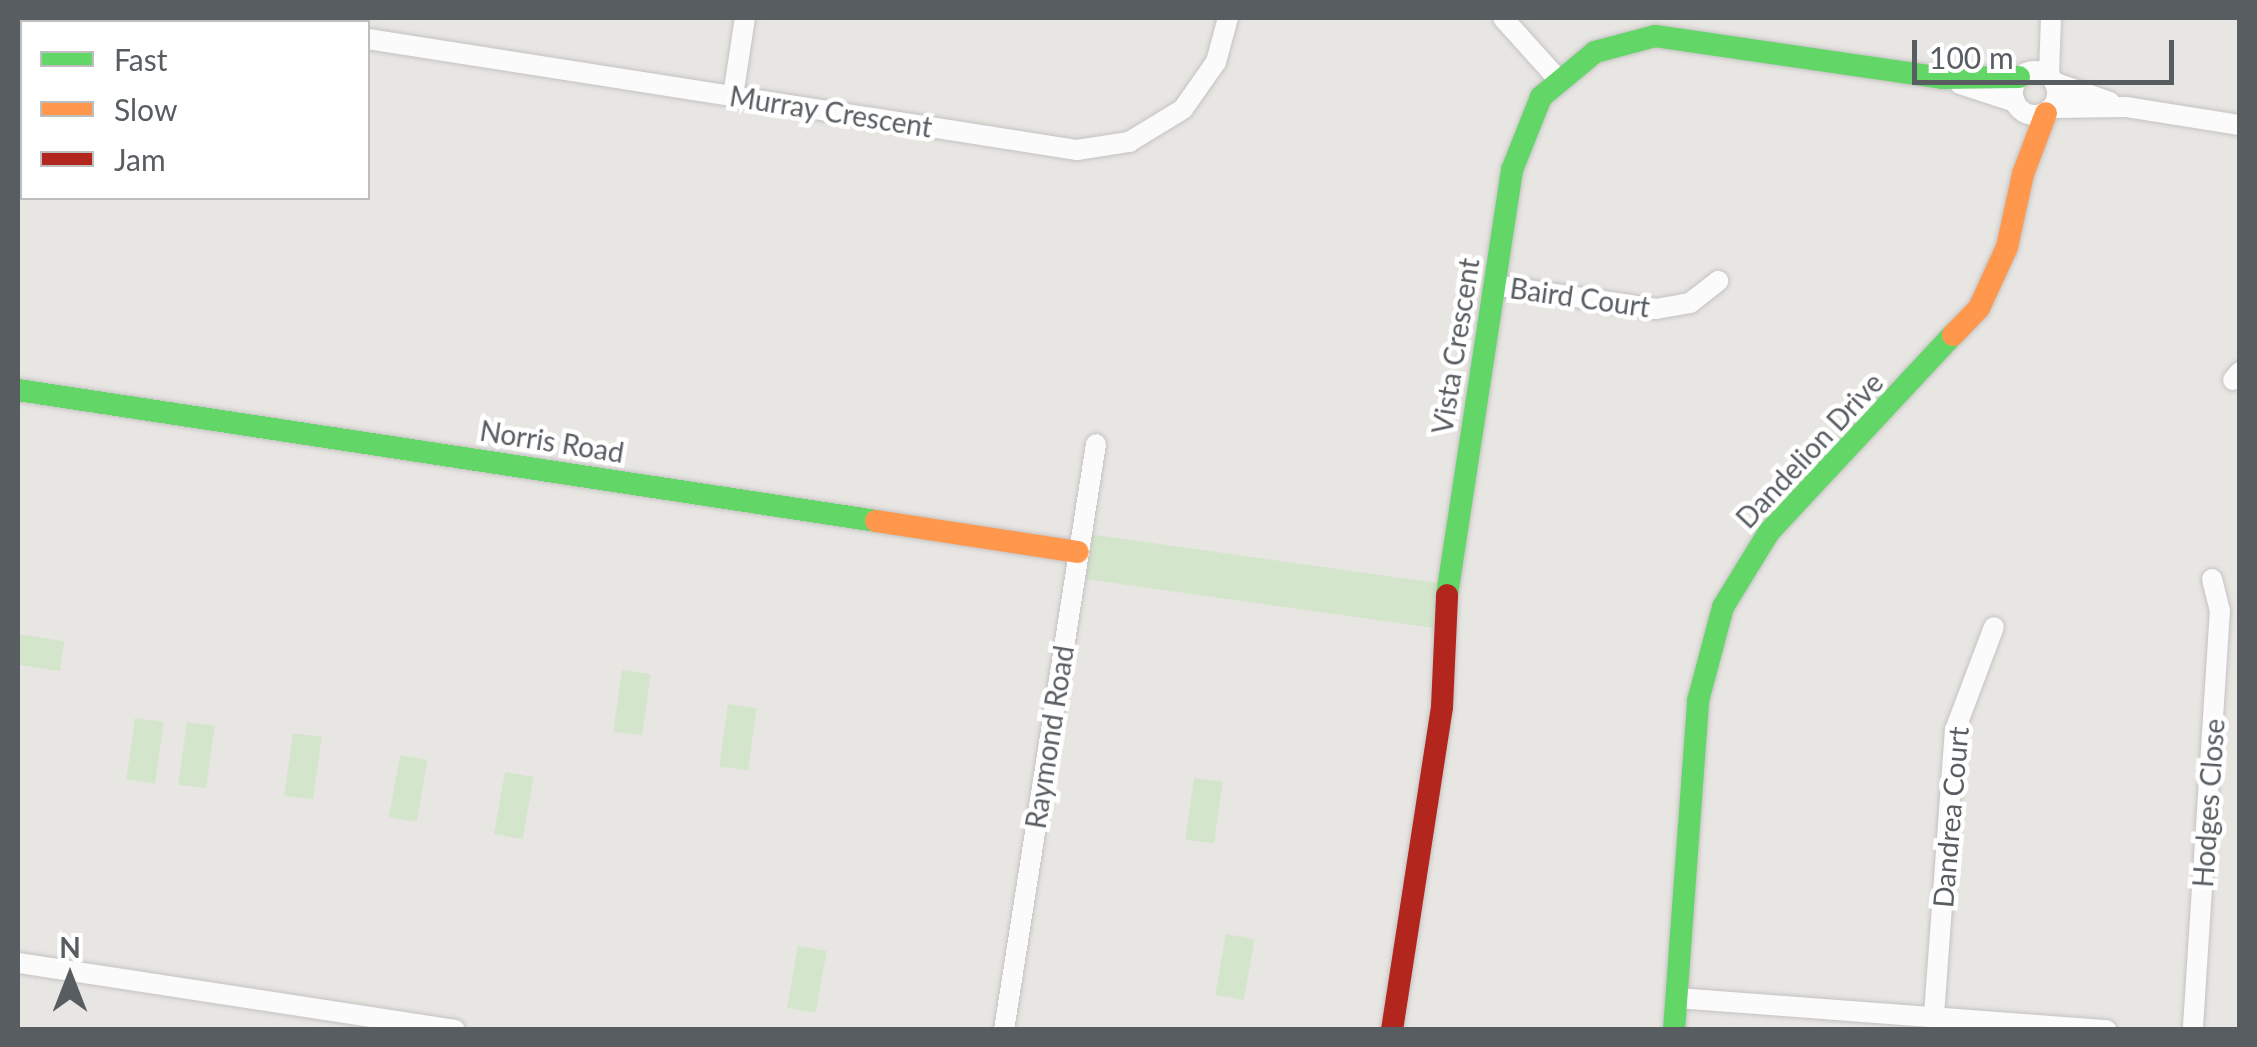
<!DOCTYPE html>
<html>
<head>
<meta charset="utf-8">
<style>
	body { margin:0 }
	#map { position:relative; width:2257px; height:1047px; overflow:hidden; background:#e8e6e2; font-family:Lato,sans-serif }
	div>[style] { position:absolute }
	.green>* { inset:0; background:#d3e5cb; transform-origin:0 0 }
	.roads { filter:drop-shadow(0 0 2px #c4c3c3) drop-shadow(0 0 2px #c4c3c3) }
	.street>* { height:20px; margin:-10px; padding:0 10px; transform-origin:10px; border-radius:10px; background:#fcfbfb }
	.street>.ring { margin:-10px; padding:0; box-sizing:content-box; background:none; border:20px solid #fcfbfb; border-radius:50% }
	.fast>* { height:22px; margin:-11px; padding:0 11px; transform-origin:11px; border-radius:11px; background:#63d668 }
	.slow>* { height:22px; margin:-11px; padding:0 11px; transform-origin:11px; border-radius:11px; background:#ff974d }
	.jam>* { height:22px; margin:-11px; padding:0 11px; transform-origin:11px; border-radius:11px; background:#b3261e }
	span { translate:-50% -50%; white-space:nowrap; text-align:center; line-height:1.15; -webkit-text-stroke:9px #fff; paint-order:stroke }
	.street-label { font-size:28px; color:#585d61 }
	.frame { position:absolute; inset:0; border:20px solid #585d61; pointer-events:none }
	.legend { position:absolute; left:20px; top:20px; width:350px; height:180px; box-sizing:border-box; background:#fff; border:2px solid #bcbec0; margin:0; padding:12px 18px; list-style:none; font-size:30px; color:#585d61 }
	.legend li { display:flex; align-items:center; gap:20px; height:50px }
	.legend b { width:50px; border:2px solid #bcbec0 }
	.north { position:absolute; left:20px; top:927px; width:100px; height:100px; -webkit-text-stroke:8px #fff; paint-order:stroke; rotate:0deg; font-size:28px; font-weight:700; line-height:40px; text-align:center; color:#585d61 }
	.north::after { content:''; display:block; margin:auto; width:35px; height:45px; background:#585d61; clip-path:polygon(50% 0,100% 100%,50% 72%,0 100%) }
	.scale { position:absolute; left:1912px; top:40px; width:262px; height:45px; box-sizing:border-box; border:5px solid #585d61; border-top:0; padding-left:12px; font-size:30px; line-height:35px; white-space:nowrap; color:#585d61; -webkit-text-stroke:8px #fff; paint-order:stroke }
</style>
</head>
<body>
<div id="map">
	<div class="green">
		<i style="left:1081px;top:533px;width:372px;height:45px;rotate:8deg"></i>
		<i style="left:18px;top:634px;width:47px;height:30px;rotate:9deg"></i>
		<i style="left:622px;top:670px;width:29px;height:62px;rotate:8deg"></i>
		<i style="left:728px;top:704px;width:29px;height:63px;rotate:8deg"></i>
		<i style="left:135px;top:718px;width:29px;height:62px;rotate:8deg"></i>
		<i style="left:187px;top:722px;width:28px;height:63px;rotate:8deg"></i>
		<i style="left:293px;top:733px;width:29px;height:63px;rotate:8deg"></i>
		<i style="left:400px;top:755px;width:28px;height:63px;rotate:10deg"></i>
		<i style="left:505px;top:772px;width:29px;height:63px;rotate:10deg"></i>
		<i style="left:1194px;top:778px;width:29px;height:62px;rotate:8deg"></i>
		<i style="left:1226px;top:934px;width:29px;height:62px;rotate:10deg"></i>
		<i style="left:798px;top:946px;width:29px;height:63px;rotate:10deg"></i>
	</div>
	<div class="roads">
		<div class="street">
			<i style="left:229px;top:18px;width:32px;rotate:7deg"></i>
			<i style="left:1503px;top:18px;width:81px;rotate:48deg"></i>
			<i style="left:368px;top:39px;width:718px;rotate:8.9deg"></i>
			<i style="left:1077px;top:150px;width:53px;rotate:-8.7deg"></i>
			<i style="left:1129px;top:142px;width:63px;rotate:-31.4deg"></i>
			<i style="left:1183px;top:109px;width:57px;rotate:-54.9deg"></i>
			<i style="left:1216px;top:62px;width:46px;rotate:-74.7deg"></i>
			<i class="ring" style="left:2013px;top:71px;width:24px;height:24px"></i>
			<i style="left:2049px;top:75px;width:57px;rotate:-88deg"></i>
			<i style="left:2056px;top:83px;width:57px;rotate:19.4deg"></i>
			<i style="left:1960px;top:84px;width:58px;rotate:18.1deg"></i>
			<i style="left:733px;top:96px;width:79px;rotate:-81.3deg"></i>
			<i style="left:2052px;top:108px;width:74px;rotate:-0.8deg"></i>
			<i style="left:2126px;top:107px;width:115px;rotate:9deg"></i>
			<i style="left:1494px;top:285px;width:164px;rotate:8.4deg"></i>
			<i style="left:1656px;top:309px;width:35px;rotate:-10deg"></i>
			<i style="left:1690px;top:303px;width:36px;rotate:-38deg"></i>
			<i style="left:2233px;top:380px;width:11px;rotate:-49deg"></i>
			<i style="left:18px;top:963px;width:442px;rotate:8.7deg"></i>
			<i style="left:1677px;top:998px;width:431px;rotate:4.3deg"></i>
			<i style="left:1934px;top:1015px;width:286px;rotate:-85.8deg"></i>
			<i style="left:1955px;top:730px;width:110px;rotate:-69.3deg"></i>
			<i style="left:2193px;top:1027px;width:417px;rotate:-86.3deg"></i>
			<i style="left:2220px;top:611px;width:33px;rotate:-104deg"></i>
			<i style="left:1004px;top:1030px;width:593px;rotate:-81.08deg"></i>
		</div>
		<div class="fast">
			<i style="left:18px;top:390px;width:868px;rotate:8.68deg"></i>
			<i style="left:1447px;top:595px;width:430px;rotate:-81.3deg"></i>
			<i style="left:1512px;top:170px;width:79px;rotate:-68.3deg"></i>
			<i style="left:1541px;top:97px;width:70px;rotate:-39.8deg"></i>
			<i style="left:1595px;top:52px;width:62px;rotate:-14.9deg"></i>
			<i style="left:1655px;top:36px;width:290px;rotate:8.3deg"></i>
			<i style="left:1942px;top:78px;width:77px;rotate:-0.7deg"></i>
			<i style="left:1674px;top:1030px;width:330px;rotate:-85.8deg"></i>
			<i style="left:1698px;top:701px;width:97px;rotate:-75.1deg"></i>
			<i style="left:1723px;top:607px;width:88px;rotate:-58.5deg"></i>
			<i style="left:1769px;top:532px;width:270px;rotate:-47deg"></i>
		</div>
		<div class="slow">
			<i style="left:1953px;top:335px;width:37px;rotate:-46deg"></i>
			<i style="left:1979px;top:308px;width:67px;rotate:-65.3deg"></i>
			<i style="left:2007px;top:247px;width:75px;rotate:-77.6deg"></i>
			<i style="left:2023px;top:174px;width:65px;rotate:-69.3deg"></i>
			<i style="left:876px;top:521px;width:204px;rotate:8.7deg"></i>
		</div>
		<div class="jam">
			<i style="left:1392px;top:1030px;width:327px;rotate:-81.2deg"></i>
			<i style="left:1442px;top:707px;width:112px;rotate:-87.4deg"></i>
		</div>
	</div>
	<div class="street-label">
		<span style="left:831px;top:111px;rotate:9deg">Murray Crescent</span>
		<span style="left:1580px;top:297px;rotate:8deg">Baird Court</span>
		<span style="left:1455px;top:346px;rotate:-81deg">Vista Crescent</span>
		<span style="left:552px;top:441px;rotate:9deg">Norris Road</span>
		<span style="left:1809px;top:450px;rotate:-47deg">Dandelion Drive</span>
		<span style="left:1049px;top:737px;rotate:-81deg">Raymond Road</span>
		<span style="left:2208px;top:803px;rotate:-86deg">Hodges Close</span>
		<span style="left:1950px;top:817px;rotate:-85deg">Dandrea Court</span>
	</div>
	<div class="frame"></div>
	<ul class="legend">
	<li><b style="height:12px;background:#63d668"></b>Fast</li>
	<li><b style="height:12px;background:#ff974d"></b>Slow</li>
	<li><b style="height:12px;background:#b3261e"></b>Jam</li>
	</ul>
	<div class="north">N</div>
	<div class="scale">100 m</div>
</div>
</body>
</html>
